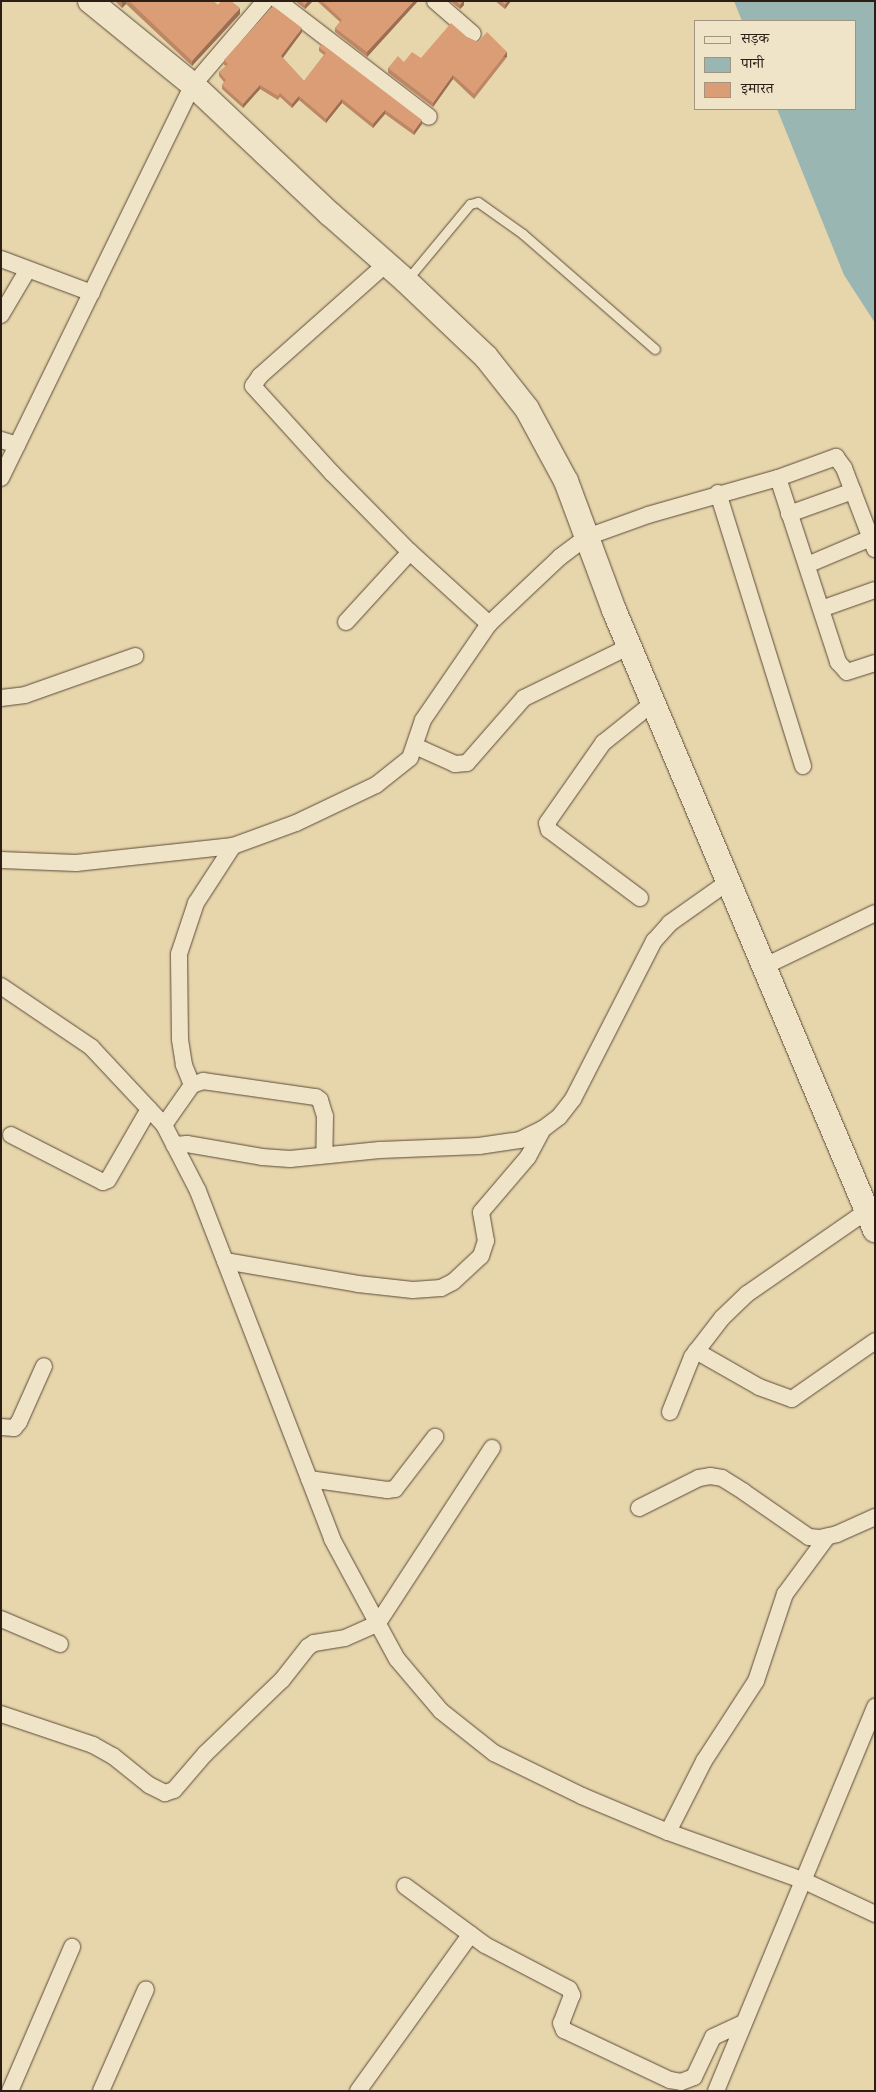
<!DOCTYPE html>
<html>
<head>
<meta charset="utf-8">
<style>
	body { margin:0 }
	#map { position:relative; width:876px; height:2092px; overflow:hidden; background:#e7d5ab; font-family:"Libre Caslon Text","Noto Serif Devanagari",serif }
	div>[style] { position:absolute }
	.water>* { inset:0; background:#9ab6b3 }
	.roads { filter:drop-shadow(0 0 1px #5b4b3a) drop-shadow(0 0 1px #5b4b3a) }
	.lane>* { height:9px; margin:-4.5px; padding:0 4.5px; transform-origin:4.5px; border-radius:4.5px; background:#efe4c8 }
	.street>* { height:16px; margin:-8px; padding:0 8px; transform-origin:8px; border-radius:8px; background:#efe4c8 }
	.secondary>* { height:24px; margin:-12px; padding:0 12px; transform-origin:12px; border-radius:12px; background:#efe4c8 }
	.wall>* { inset:0; background:#bb8765 }
	.shaded-wall>* { inset:0; background:#996e52; transform-origin:0 0 }
	.building>* { inset:0; background:#da9d75 }
	span { translate:-50% -50%; white-space:nowrap; text-align:center; line-height:1.15; -webkit-text-stroke:4px #efe4c8; paint-order:stroke }
	.frame { position:absolute; inset:0; border:2px solid #2c1d15; pointer-events:none }
	.legend { position:absolute; left:694px; top:20px; width:162px; height:90px; box-sizing:border-box; background:#efe4c8; border:1px solid #a19480; margin:0; padding:6px 9px; list-style:none; font-size:15px; color:#2c1d15 }
	.legend li { display:flex; align-items:center; gap:10px; height:25px }
	.legend b { width:25px; border:1px solid #a19480 }
</style>
</head>
<body>
<div id="map">
	<div class="water">
		<i style="clip-path:polygon(734px 1px,875px 1px,875px 323px,844px 275px,777px 109px,855px 109px,855px 21px,742px 21px)"></i>
	</div>
	<div class="roads">
		<div class="lane">
			<i style="left:406px;top:281px;width:100px;rotate:-50.3deg"></i>
			<i style="left:470px;top:204px;width:8px;rotate:-14deg"></i>
			<i style="left:478px;top:202px;width:55px;rotate:35.4deg"></i>
			<i style="left:523px;top:234px;width:175px;rotate:41.1deg"></i>
		</div>
		<div class="street">
			<i style="left:278px;top:1px;width:190px;rotate:37.5deg"></i>
			<i style="left:435px;top:1px;width:50px;rotate:41deg"></i>
			<i style="left:1px;top:259px;width:97px;rotate:20.5deg"></i>
			<i style="left:386px;top:264px;width:169px;rotate:138.4deg"></i>
			<i style="left:260px;top:376px;width:12px;rotate:125deg"></i>
			<i style="left:253px;top:386px;width:118px;rotate:47.8deg"></i>
			<i style="left:332px;top:473px;width:111px;rotate:45.4deg"></i>
			<i style="left:410px;top:552px;width:107px;rotate:42.3deg"></i>
			<i style="left:1px;top:315px;width:51px;rotate:-59.4deg"></i>
			<i style="left:1px;top:440px;width:17px;rotate:17deg"></i>
			<i style="left:1px;top:478px;width:437px;rotate:-64deg"></i>
			<i style="left:193px;top:85px;width:111px;rotate:-49.4deg"></i>
			<i style="left:778px;top:478px;width:194px;rotate:71.9deg"></i>
			<i style="left:838px;top:662px;width:13px;rotate:48deg"></i>
			<i style="left:847px;top:672px;width:29px;rotate:-18deg"></i>
			<i style="left:718px;top:493px;width:286px;rotate:72.7deg"></i>
			<i style="left:789px;top:514px;width:68px;rotate:-19.8deg"></i>
			<i style="left:807px;top:565px;width:69px;rotate:-22.9deg"></i>
			<i style="left:821px;top:609px;width:57px;rotate:-19.4deg"></i>
			<i style="left:346px;top:622px;width:95px;rotate:-47.6deg"></i>
			<i style="left:1px;top:698px;width:24px;rotate:-7deg"></i>
			<i style="left:25px;top:695px;width:117px;rotate:-19.5deg"></i>
			<i style="left:415px;top:746px;width:44px;rotate:24.2deg"></i>
			<i style="left:455px;top:764px;width:12px;rotate:-5deg"></i>
			<i style="left:467px;top:763px;width:86px;rotate:-48.8deg"></i>
			<i style="left:524px;top:698px;width:118px;rotate:-26.1deg"></i>
			<i style="left:1px;top:860px;width:75px;rotate:2.3deg"></i>
			<i style="left:76px;top:863px;width:158px;rotate:-6.2deg"></i>
			<i style="left:233px;top:846px;width:67px;rotate:-20.1deg"></i>
			<i style="left:296px;top:823px;width:89px;rotate:-25.4deg"></i>
			<i style="left:376px;top:785px;width:43px;rotate:-38.5deg"></i>
			<i style="left:410px;top:758px;width:40px;rotate:-71.1deg"></i>
			<i style="left:423px;top:720px;width:116px;rotate:-55.5deg"></i>
			<i style="left:489px;top:624px;width:98px;rotate:-43.3deg"></i>
			<i style="left:560px;top:557px;width:34px;rotate:-37deg"></i>
			<i style="left:587px;top:537px;width:65px;rotate:-19.8deg"></i>
			<i style="left:648px;top:515px;width:135px;rotate:-15.9deg"></i>
			<i style="left:778px;top:478px;width:62px;rotate:-19.9deg"></i>
			<i style="left:836px;top:457px;width:14px;rotate:54deg"></i>
			<i style="left:844px;top:468px;width:87px;rotate:69.1deg"></i>
			<i style="left:640px;top:898px;width:114px;rotate:-143.2deg"></i>
			<i style="left:549px;top:830px;width:7px;rotate:-106deg"></i>
			<i style="left:547px;top:823px;width:98px;rotate:-55deg"></i>
			<i style="left:603px;top:743px;width:64px;rotate:-38.7deg"></i>
			<i style="left:763px;top:967px;width:124px;rotate:-25.7deg"></i>
			<i style="left:1px;top:986px;width:109px;rotate:34.1deg"></i>
			<i style="left:91px;top:1047px;width:107px;rotate:46.9deg"></i>
			<i style="left:164px;top:1125px;width:74px;rotate:62.7deg"></i>
			<i style="left:198px;top:1191px;width:373px;rotate:68.9deg"></i>
			<i style="left:332px;top:1539px;width:136px;rotate:61.6deg"></i>
			<i style="left:397px;top:1659px;width:68px;rotate:49.8deg"></i>
			<i style="left:441px;top:1711px;width:68px;rotate:38.4deg"></i>
			<i style="left:494px;top:1753px;width:98px;rotate:26deg"></i>
			<i style="left:582px;top:1796px;width:93px;rotate:22.7deg"></i>
			<i style="left:668px;top:1832px;width:142px;rotate:19.7deg"></i>
			<i style="left:802px;top:1880px;width:81px;rotate:25deg"></i>
			<i style="left:192px;top:1085px;width:22px;rotate:-112deg"></i>
			<i style="left:184px;top:1065px;width:26px;rotate:-99deg"></i>
			<i style="left:180px;top:1039px;width:85px;rotate:-90.7deg"></i>
			<i style="left:179px;top:954px;width:54px;rotate:-71.6deg"></i>
			<i style="left:196px;top:903px;width:68px;rotate:-57deg"></i>
			<i style="left:164px;top:1125px;width:49px;rotate:-55deg"></i>
			<i style="left:192px;top:1085px;width:12px;rotate:-20deg"></i>
			<i style="left:203px;top:1081px;width:114px;rotate:8.1deg"></i>
			<i style="left:316px;top:1097px;width:5px;rotate:37deg"></i>
			<i style="left:320px;top:1100px;width:17px;rotate:73deg"></i>
			<i style="left:325px;top:1116px;width:39px;rotate:91deg"></i>
			<i style="left:11px;top:1135px;width:103px;rotate:27.1deg"></i>
			<i style="left:103px;top:1182px;width:5px;rotate:-22deg"></i>
			<i style="left:108px;top:1180px;width:82px;rotate:-60deg"></i>
			<i style="left:174px;top:1145px;width:13px;rotate:-4deg"></i>
			<i style="left:187px;top:1144px;width:76px;rotate:9.8deg"></i>
			<i style="left:262px;top:1157px;width:28px;rotate:4deg"></i>
			<i style="left:290px;top:1159px;width:90px;rotate:-5.7deg"></i>
			<i style="left:380px;top:1150px;width:99px;rotate:-2.3deg"></i>
			<i style="left:479px;top:1146px;width:41px;rotate:-8.3deg"></i>
			<i style="left:520px;top:1140px;width:25px;rotate:-26deg"></i>
			<i style="left:543px;top:1129px;width:20px;rotate:-37deg"></i>
			<i style="left:559px;top:1117px;width:23px;rotate:-52deg"></i>
			<i style="left:573px;top:1099px;width:178px;rotate:-62.9deg"></i>
			<i style="left:654px;top:941px;width:24px;rotate:-48deg"></i>
			<i style="left:670px;top:923px;width:71px;rotate:-35.3deg"></i>
			<i style="left:225px;top:1261px;width:135px;rotate:9.8deg"></i>
			<i style="left:358px;top:1284px;width:55px;rotate:6.2deg"></i>
			<i style="left:413px;top:1290px;width:28px;rotate:-4deg"></i>
			<i style="left:441px;top:1288px;width:13px;rotate:-27deg"></i>
			<i style="left:453px;top:1282px;width:38px;rotate:-43deg"></i>
			<i style="left:481px;top:1256px;width:16px;rotate:-72deg"></i>
			<i style="left:486px;top:1241px;width:29px;rotate:-100deg"></i>
			<i style="left:481px;top:1212px;width:72px;rotate:-49.5deg"></i>
			<i style="left:528px;top:1157px;width:32px;rotate:-62deg"></i>
			<i style="left:696px;top:1351px;width:73px;rotate:29.7deg"></i>
			<i style="left:759px;top:1387px;width:35px;rotate:20deg"></i>
			<i style="left:792px;top:1399px;width:101px;rotate:-34.9deg"></i>
			<i style="left:670px;top:1412px;width:59px;rotate:-68.2deg"></i>
			<i style="left:692px;top:1357px;width:49px;rotate:-52.4deg"></i>
			<i style="left:722px;top:1318px;width:35px;rotate:-44deg"></i>
			<i style="left:747px;top:1294px;width:146px;rotate:-34.7deg"></i>
			<i style="left:1px;top:1427px;width:13px;rotate:4deg"></i>
			<i style="left:14px;top:1428px;width:8px;rotate:-50deg"></i>
			<i style="left:19px;top:1422px;width:61px;rotate:-65.9deg"></i>
			<i style="left:309px;top:1479px;width:79px;rotate:8deg"></i>
			<i style="left:387px;top:1490px;width:8px;rotate:-7deg"></i>
			<i style="left:395px;top:1489px;width:66px;rotate:-52.4deg"></i>
			<i style="left:639px;top:1508px;width:67px;rotate:-26.6deg"></i>
			<i style="left:699px;top:1478px;width:11px;rotate:-10deg"></i>
			<i style="left:710px;top:1476px;width:12px;rotate:9deg"></i>
			<i style="left:722px;top:1478px;width:26px;rotate:32deg"></i>
			<i style="left:744px;top:1492px;width:79px;rotate:34.7deg"></i>
			<i style="left:809px;top:1537px;width:11px;rotate:5deg"></i>
			<i style="left:820px;top:1538px;width:17px;rotate:-13deg"></i>
			<i style="left:837px;top:1534px;width:42px;rotate:-24.1deg"></i>
			<i style="left:1px;top:1619px;width:64px;rotate:23deg"></i>
			<i style="left:1px;top:1714px;width:97px;rotate:18.6deg"></i>
			<i style="left:93px;top:1745px;width:23px;rotate:29deg"></i>
			<i style="left:113px;top:1756px;width:46px;rotate:38.9deg"></i>
			<i style="left:149px;top:1785px;width:18px;rotate:27deg"></i>
			<i style="left:165px;top:1793px;width:9px;rotate:-18deg"></i>
			<i style="left:174px;top:1790px;width:48px;rotate:-49.3deg"></i>
			<i style="left:205px;top:1754px;width:107px;rotate:-43.9deg"></i>
			<i style="left:282px;top:1680px;width:42px;rotate:-51.8deg"></i>
			<i style="left:308px;top:1647px;width:7px;rotate:-34deg"></i>
			<i style="left:314px;top:1643px;width:31px;rotate:-9deg"></i>
			<i style="left:345px;top:1638px;width:36px;rotate:-24deg"></i>
			<i style="left:378px;top:1623px;width:209px;rotate:-56.9deg"></i>
			<i style="left:668px;top:1832px;width:80px;rotate:-63.1deg"></i>
			<i style="left:704px;top:1761px;width:95px;rotate:-57deg"></i>
			<i style="left:756px;top:1681px;width:92px;rotate:-71.6deg"></i>
			<i style="left:785px;top:1594px;width:71px;rotate:-53.6deg"></i>
			<i style="left:405px;top:1886px;width:99px;rotate:36.4deg"></i>
			<i style="left:485px;top:1945px;width:95px;rotate:27.6deg"></i>
			<i style="left:569px;top:1989px;width:7px;rotate:63deg"></i>
			<i style="left:572px;top:1995px;width:30px;rotate:111deg"></i>
			<i style="left:561px;top:2023px;width:8px;rotate:67deg"></i>
			<i style="left:564px;top:2030px;width:117px;rotate:25.3deg"></i>
			<i style="left:670px;top:2080px;width:11px;rotate:10deg"></i>
			<i style="left:681px;top:2082px;width:14px;rotate:-21deg"></i>
			<i style="left:694px;top:2077px;width:44px;rotate:-64.6deg"></i>
			<i style="left:713px;top:2037px;width:31px;rotate:-25deg"></i>
			<i style="left:10px;top:2091px;width:157px;rotate:-66.7deg"></i>
			<i style="left:101px;top:2091px;width:111px;rotate:-66.2deg"></i>
			<i style="left:358px;top:2091px;width:193px;rotate:-54.3deg"></i>
			<i style="left:716px;top:2091px;width:416px;rotate:-67.5deg"></i>
		</div>
		<div class="secondary">
			<i style="left:90px;top:1px;width:133px;rotate:39.2deg"></i>
			<i style="left:193px;top:85px;width:188px;rotate:43.3deg"></i>
			<i style="left:330px;top:214px;width:101px;rotate:41.4deg"></i>
			<i style="left:406px;top:281px;width:110px;rotate:43.5deg"></i>
			<i style="left:486px;top:357px;width:66px;rotate:51.7deg"></i>
			<i style="left:527px;top:409px;width:82px;rotate:61.6deg"></i>
			<i style="left:566px;top:481px;width:138px;rotate:69.6deg"></i>
			<i style="left:614px;top:610px;width:673px;rotate:67.17deg"></i>
		</div>
	</div>
	<div class="wall">
		<i style="clip-path:polygon(115px 1px,213px 1px,218px 5px,240px 14px,192px 66px,126px 4px,122px 8px)"></i>
		<i style="clip-path:polygon(295px 1px,313px 1px,305px 9px)"></i>
		<i style="clip-path:polygon(317px 1px,418px 1px,367px 57px,335px 32px,335px 28px,340px 22px)"></i>
		<i style="clip-path:polygon(450px 1px,464px 1px,464px 5px,460px 9px)"></i>
		<i style="clip-path:polygon(495px 1px,511px 1px,505px 9px)"></i>
		<i style="clip-path:polygon(302px 32px,283px 58px,304px 81px,324px 55px,319px 51px,319px 47px,422px 124px,414px 135px,385px 114px,373px 128px,342px 103px,326px 123px,299px 100px,292px 108px,280px 97px,278px 100px,260px 89px,243px 108px,222px 89px,222px 85px,224px 82px,219px 76px,219px 72px,226px 66px,224px 65px,224px 60px)"></i>
		<i style="clip-path:polygon(467px 37px,507px 57px,474px 99px,453px 79px,433px 107px,388px 73px,388px 68px,404px 62px,421px 58px)"></i>
	</div>
	<div class="shaded-wall">
		<i style="clip-path:polygon(123px 1px,126px 1px,126px 4px,122px 8px,122px 2px)"></i>
		<i style="clip-path:polygon(308px 1px,313px 1px,305px 9px,305px 5px)"></i>
		<i style="clip-path:polygon(414px 1px,418px 1px,367px 57px,367px 52px)"></i>
		<i style="clip-path:polygon(463px 1px,464px 1px,464px 5px,460px 9px,460px 5px)"></i>
		<i style="clip-path:polygon(508px 1px,511px 1px,505px 9px,505px 5px)"></i>
		<i style="clip-path:polygon(240px 8px,240px 14px,192px 66px,192px 61px)"></i>
		<i style="clip-path:polygon(302px 28px,302px 32px,281px 60px,281px 56px)"></i>
		<i style="left:507px;top:52px;width:5px;height:53px;rotate:90deg"></i>
		<i style="clip-path:polygon(453px 75px,453px 79px,433px 107px,433px 103px)"></i>
		<i style="clip-path:polygon(260px 85px,260px 89px,243px 108px,243px 104px)"></i>
		<i style="clip-path:polygon(299px 96px,299px 100px,292px 108px,292px 104px)"></i>
		<i style="clip-path:polygon(342px 99px,342px 103px,326px 123px,326px 119px)"></i>
		<i style="clip-path:polygon(385px 110px,385px 114px,373px 128px,373px 124px)"></i>
		<i style="clip-path:polygon(422px 120px,422px 124px,414px 135px,414px 131px)"></i>
	</div>
	<div class="building">
		<i style="clip-path:polygon(129px 1px,213px 1px,218px 5px,221px 1px,231px 1px,240px 8px,192px 61px)"></i>
		<i style="clip-path:polygon(300px 1px,308px 1px,305px 5px)"></i>
		<i style="clip-path:polygon(322px 1px,414px 1px,367px 52px,335px 28px,342px 20px)"></i>
		<i style="clip-path:polygon(456px 1px,463px 1px,460px 5px)"></i>
		<i style="clip-path:polygon(501px 1px,508px 1px,505px 5px)"></i>
		<i style="clip-path:polygon(273px 6px,302px 28px,281px 56px,304px 81px,326px 53px,319px 47px,322px 44px,422px 120px,414px 131px,385px 110px,373px 124px,342px 99px,326px 119px,299px 96px,292px 104px,280px 93px,278px 96px,260px 85px,243px 104px,222px 85px,226px 80px,219px 72px,228px 64px,224px 60px)"></i>
		<i style="clip-path:polygon(451px 23px,467px 37px,478px 42px,487px 32px,507px 52px,474px 94px,453px 75px,433px 103px,388px 68px,398px 56px,404px 62px,412px 52px,421px 58px)"></i>
	</div>
	<div class="frame"></div>
	<ul class="legend">
	<li><b style="height:6px;background:#efe4c8"></b>सड़क</li>
	<li><b style="height:14px;background:#9ab6b3"></b>पानी</li>
	<li><b style="height:14px;background:#da9d75"></b>इमारत</li>
	</ul>
</div>
</body>
</html>
